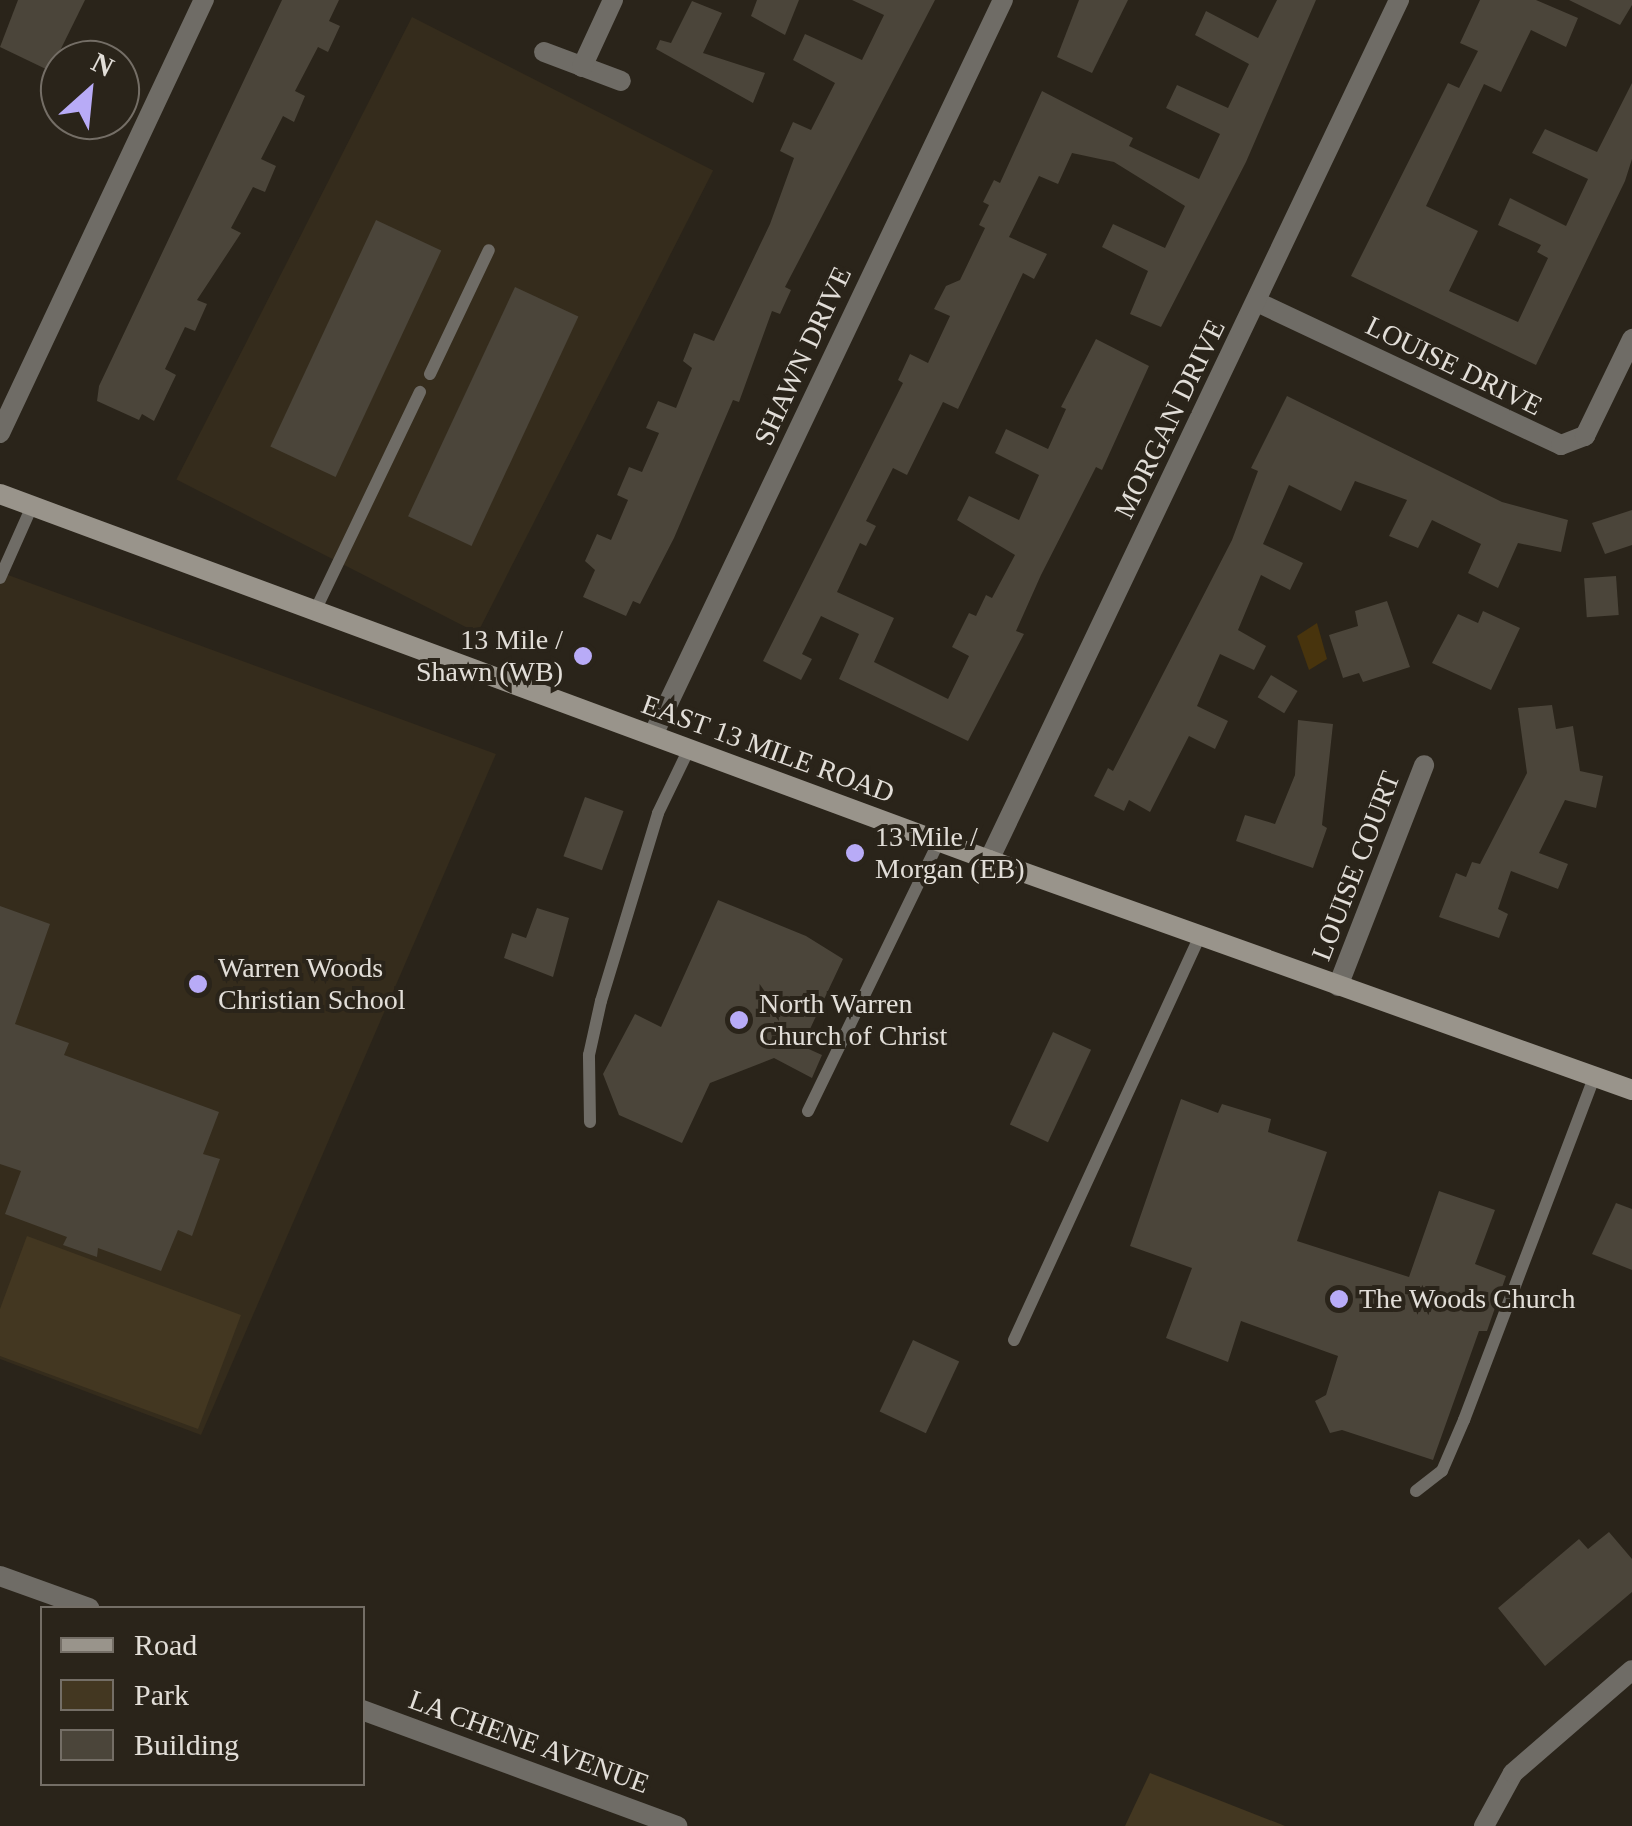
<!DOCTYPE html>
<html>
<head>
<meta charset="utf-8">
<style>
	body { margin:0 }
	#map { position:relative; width:1632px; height:1826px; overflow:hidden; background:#2a241a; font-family:Georgia,serif }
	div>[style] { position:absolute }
	.built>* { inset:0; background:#352c1c; transform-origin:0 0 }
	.green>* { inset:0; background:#433721 }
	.water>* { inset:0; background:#48340d }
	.building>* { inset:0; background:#4b453a; transform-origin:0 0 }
	.service>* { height:12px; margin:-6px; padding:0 6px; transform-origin:6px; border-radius:6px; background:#6f6c66 }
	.minor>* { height:20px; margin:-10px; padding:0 10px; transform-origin:10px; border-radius:10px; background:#6f6c66 }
	.secondary>* { height:20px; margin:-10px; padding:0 10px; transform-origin:10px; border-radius:10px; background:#99948b }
	.dots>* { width:28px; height:28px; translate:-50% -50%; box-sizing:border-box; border:5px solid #2a241a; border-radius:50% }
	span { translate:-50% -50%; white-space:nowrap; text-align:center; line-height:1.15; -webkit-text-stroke:8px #2a241a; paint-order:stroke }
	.street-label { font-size:28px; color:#e2ded8 }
	.poi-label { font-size:28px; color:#e2ded8 }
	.right { translate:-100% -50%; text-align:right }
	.left { translate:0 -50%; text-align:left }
	.legend { position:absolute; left:40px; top:1606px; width:325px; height:180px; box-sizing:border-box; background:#2a241a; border:2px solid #746e66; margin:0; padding:12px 18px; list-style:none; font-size:30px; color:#e2ded8 }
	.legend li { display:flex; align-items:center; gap:20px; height:50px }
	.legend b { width:50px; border:2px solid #746e66 }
	.north { position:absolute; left:40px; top:40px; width:100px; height:100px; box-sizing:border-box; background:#2a241a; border:2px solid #746e66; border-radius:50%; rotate:27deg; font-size:28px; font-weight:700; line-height:40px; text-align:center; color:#e2ded8 }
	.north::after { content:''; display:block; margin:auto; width:35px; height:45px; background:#b8abf7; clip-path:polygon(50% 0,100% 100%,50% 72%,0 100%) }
</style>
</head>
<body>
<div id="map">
	<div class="built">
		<i style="left:412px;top:17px;width:338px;height:519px;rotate:27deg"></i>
		<i style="clip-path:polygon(0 572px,496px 754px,201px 1435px,0 1359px)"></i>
	</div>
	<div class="green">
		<i style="clip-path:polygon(27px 1236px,241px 1315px,198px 1429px,0 1356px,0 1309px)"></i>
		<i style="clip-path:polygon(1150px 1773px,1285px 1826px,1125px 1826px)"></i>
	</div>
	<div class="water">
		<i style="clip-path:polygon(1317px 623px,1327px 659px,1309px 670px,1297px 636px)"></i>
	</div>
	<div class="building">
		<i style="clip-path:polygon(18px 0,85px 0,50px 71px,0 47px)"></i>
		<i style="clip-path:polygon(282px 0,339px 0,329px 21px,340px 26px,328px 52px,318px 47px,295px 91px,305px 96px,294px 122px,283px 116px,261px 159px,276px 166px,265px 192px,253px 187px,231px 228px,241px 233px,197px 300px,207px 304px,195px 331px,185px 327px,165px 369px,176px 375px,154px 421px,142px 414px,139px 420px,97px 401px,99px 386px)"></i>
		<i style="clip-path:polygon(757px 0,799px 0,785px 35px,751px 16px)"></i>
		<i style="clip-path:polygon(852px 0,935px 0,785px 287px,791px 290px,780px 314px,772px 311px,739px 402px,733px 400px,674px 538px,640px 604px,633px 601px,626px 616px,583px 597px,595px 570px,585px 561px,597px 534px,611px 540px,628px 500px,617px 495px,629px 467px,642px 472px,659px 433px,646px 428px,658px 401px,676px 408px,692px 368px,683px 361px,694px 333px,714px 341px,770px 224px,794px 158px,780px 151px,793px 122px,811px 130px,835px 83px,793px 60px,805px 34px,862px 60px,884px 15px)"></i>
		<i style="clip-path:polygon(1079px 0,1128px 0,1092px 73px,1057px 57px)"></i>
		<i style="clip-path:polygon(1277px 0,1316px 0,1246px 162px,1161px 327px,1130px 314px,1148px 271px,1102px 247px,1113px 224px,1165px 248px,1185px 206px,1114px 162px,1072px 153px,1058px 184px,1039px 176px,1009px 237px,1047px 254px,1034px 279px,1023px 273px,958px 409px,943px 402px,907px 475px,893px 468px,866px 521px,876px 526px,866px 546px,860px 543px,837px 592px,894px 618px,874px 662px,948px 699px,969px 656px,952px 647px,969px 613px,976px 616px,986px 595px,992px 598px,1015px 555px,957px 520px,969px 496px,1019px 520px,1039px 475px,995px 453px,1006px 429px,1048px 449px,1066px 409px,1061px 407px,1096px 339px,1149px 366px,1102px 470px,1096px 467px,1041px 575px,1016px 631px,1024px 634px,968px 741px,839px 679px,859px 634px,821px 616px,802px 654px,812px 659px,801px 680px,763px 661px,903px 383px,898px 380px,910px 354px,928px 363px,950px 316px,934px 309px,946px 286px,960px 280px,985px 228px,979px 225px,989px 205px,983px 202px,994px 180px,1000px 183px,1042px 91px,1133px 138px,1129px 146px,1199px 179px,1220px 134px,1166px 108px,1177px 85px,1228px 108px,1249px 64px,1195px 35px,1206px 11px,1258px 38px)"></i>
		<i style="clip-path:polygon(1480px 0,1536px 0,1578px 18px,1566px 47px,1531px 30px,1501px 92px,1484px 84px,1426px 206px,1478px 231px,1449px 291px,1518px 322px,1548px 258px,1537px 252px,1541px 245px,1498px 225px,1510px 198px,1566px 226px,1588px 179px,1532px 153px,1545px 129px,1597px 152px,1632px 83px,1632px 159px,1625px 181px,1536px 365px,1351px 276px,1448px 83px,1459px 88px,1478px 51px,1460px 43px)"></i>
		<i style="clip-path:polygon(1569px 0,1632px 0,1632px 5px,1620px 25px)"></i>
		<i style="clip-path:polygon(692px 1px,722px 13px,703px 53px,765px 73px,753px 103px,656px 49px,660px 40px,671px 43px)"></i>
		<i style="left:376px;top:220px;width:72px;height:250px;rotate:25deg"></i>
		<i style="left:515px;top:287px;width:70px;height:253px;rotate:25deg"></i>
		<i style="clip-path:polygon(1287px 396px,1502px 502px,1568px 520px,1561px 552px,1518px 543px,1498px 588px,1468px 573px,1481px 544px,1432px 520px,1418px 548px,1389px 536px,1407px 500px,1355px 481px,1341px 511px,1289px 485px,1263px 544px,1303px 563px,1290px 590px,1261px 575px,1238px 630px,1266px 646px,1254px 670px,1220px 654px,1197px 706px,1228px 721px,1215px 749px,1189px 736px,1150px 812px,1129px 800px,1124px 811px,1094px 796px,1108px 768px,1113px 771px,1232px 540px,1258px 471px,1251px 468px)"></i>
		<i style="clip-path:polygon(1632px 510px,1632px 545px,1605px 554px,1592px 523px)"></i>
		<i style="left:1616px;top:576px;width:39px;height:32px;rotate:86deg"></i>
		<i style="clip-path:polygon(1387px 601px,1410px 667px,1363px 682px,1359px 673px,1343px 678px,1329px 635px,1358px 626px,1355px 611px)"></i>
		<i style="clip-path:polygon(1483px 611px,1520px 628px,1491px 690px,1432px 663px,1458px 614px,1478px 623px)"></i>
		<i style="left:1271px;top:675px;width:31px;height:26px;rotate:31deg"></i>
		<i style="clip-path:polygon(1552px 705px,1556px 729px,1573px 726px,1580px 771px,1603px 776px,1596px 808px,1565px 800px,1539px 853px,1568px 864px,1558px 889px,1511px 871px,1498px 909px,1508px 914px,1499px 938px,1439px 917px,1456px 873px,1466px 877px,1472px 862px,1480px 864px,1527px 773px,1518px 708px)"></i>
		<i style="clip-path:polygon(1298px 720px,1333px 724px,1322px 825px,1327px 828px,1313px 868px,1236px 841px,1245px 815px,1275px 824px,1295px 775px)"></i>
		<i style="left:585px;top:797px;width:41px;height:63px;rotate:20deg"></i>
		<i style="clip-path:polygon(718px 900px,806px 936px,843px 959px,802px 1046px,822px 1055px,812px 1078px,774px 1058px,710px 1083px,682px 1143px,619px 1115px,603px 1074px,635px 1014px,661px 1027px)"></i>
		<i style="clip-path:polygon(0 906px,50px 924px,15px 1024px,69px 1043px,64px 1055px,219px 1112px,203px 1154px,220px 1159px,192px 1236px,178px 1230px,161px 1271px,98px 1248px,97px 1257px,63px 1245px,67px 1237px,5px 1214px,21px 1171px,0 1164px)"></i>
		<i style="clip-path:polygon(537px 908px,569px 918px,553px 977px,504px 958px,512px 933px,526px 938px)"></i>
		<i style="left:1053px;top:1032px;width:42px;height:102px;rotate:25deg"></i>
		<i style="clip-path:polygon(1181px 1099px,1218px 1113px,1222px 1104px,1271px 1119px,1268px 1132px,1327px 1152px,1297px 1241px,1409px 1277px,1439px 1191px,1495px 1210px,1475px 1264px,1506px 1276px,1487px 1331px,1479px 1331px,1433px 1460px,1342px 1430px,1330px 1433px,1315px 1401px,1326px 1395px,1338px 1356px,1241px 1321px,1228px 1362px,1166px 1338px,1192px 1268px,1130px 1246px)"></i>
		<i style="clip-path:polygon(1616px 1203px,1632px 1209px,1632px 1270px,1592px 1254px)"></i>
		<i style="left:913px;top:1340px;width:51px;height:79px;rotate:25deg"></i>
		<i style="clip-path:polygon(1609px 1532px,1632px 1559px,1632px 1592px,1545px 1666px,1498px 1608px,1579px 1539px,1588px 1549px)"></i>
	</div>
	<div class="service">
		<i style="left:430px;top:374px;width:137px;rotate:-64.6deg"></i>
		<i style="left:0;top:578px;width:79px;rotate:-66deg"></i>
		<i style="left:315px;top:611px;width:243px;rotate:-64.4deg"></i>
		<i style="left:808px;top:1111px;width:300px;rotate:-64.1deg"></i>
		<i style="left:590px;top:1122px;width:67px;rotate:-90.9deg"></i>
		<i style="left:589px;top:1055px;width:55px;rotate:-77.5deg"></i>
		<i style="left:601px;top:1001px;width:196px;rotate:-73.1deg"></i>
		<i style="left:658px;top:813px;width:71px;rotate:-64.2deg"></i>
		<i style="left:1014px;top:1340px;width:445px;rotate:-65.3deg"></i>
		<i style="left:1416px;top:1491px;width:33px;rotate:-38deg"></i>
		<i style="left:1442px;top:1471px;width:56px;rotate:-66.7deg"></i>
		<i style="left:1464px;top:1420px;width:367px;rotate:-69.2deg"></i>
	</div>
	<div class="minor">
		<i style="left:544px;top:52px;width:82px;rotate:20.6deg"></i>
		<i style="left:582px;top:67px;width:74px;rotate:-65.2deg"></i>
		<i style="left:1257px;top:302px;width:336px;rotate:25.2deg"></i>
		<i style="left:1561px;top:445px;width:26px;rotate:-21deg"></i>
		<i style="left:1585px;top:436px;width:108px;rotate:-64.1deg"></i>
		<i style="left:0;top:433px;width:479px;rotate:-64.8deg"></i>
		<i style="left:653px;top:735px;width:814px;rotate:-64.54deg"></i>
		<i style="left:989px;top:860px;width:953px;rotate:-64.51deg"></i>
		<i style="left:1338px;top:986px;width:237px;rotate:-68.7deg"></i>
		<i style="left:0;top:1576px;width:95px;rotate:19.8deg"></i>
		<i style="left:362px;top:1710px;width:336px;rotate:20.2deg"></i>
		<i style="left:1484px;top:1826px;width:60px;rotate:-61.3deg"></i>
		<i style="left:1513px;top:1773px;width:157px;rotate:-40.9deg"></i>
	</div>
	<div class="secondary">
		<i style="left:0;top:494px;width:1055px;rotate:20.31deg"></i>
		<i style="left:989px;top:860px;width:683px;rotate:19.68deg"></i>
	</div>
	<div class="dots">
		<i style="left:583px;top:656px;background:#b8abf7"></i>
		<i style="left:855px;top:853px;background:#b8abf7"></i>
		<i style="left:198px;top:984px;background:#b8abf7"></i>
		<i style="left:739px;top:1020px;background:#b8abf7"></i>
		<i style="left:1339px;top:1299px;background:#b8abf7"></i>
	</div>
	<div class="street-label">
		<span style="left:803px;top:356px;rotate:-65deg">SHAWN DRIVE</span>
		<span style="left:1454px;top:366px;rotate:26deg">LOUISE DRIVE</span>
		<span style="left:1170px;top:419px;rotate:-64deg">MORGAN DRIVE</span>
		<span style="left:768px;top:749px;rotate:20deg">EAST 13 MILE ROAD</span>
		<span style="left:1356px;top:866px;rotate:-69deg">LOUISE COURT</span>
		<span style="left:529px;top:1742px;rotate:20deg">LA CHENE AVENUE</span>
	</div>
	<div class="poi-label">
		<span class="right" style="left:563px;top:656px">13 Mile /<br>Shawn (WB)</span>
		<span class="left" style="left:875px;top:853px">13 Mile /<br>Morgan (EB)</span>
		<span class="left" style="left:218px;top:984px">Warren Woods<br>Christian School</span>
		<span class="left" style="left:759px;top:1020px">North Warren<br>Church of Christ</span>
		<span class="left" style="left:1359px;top:1299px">The Woods Church</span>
	</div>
	<ul class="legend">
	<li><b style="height:12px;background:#99948b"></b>Road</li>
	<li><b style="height:28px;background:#433721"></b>Park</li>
	<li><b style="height:28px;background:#4b453a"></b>Building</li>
	</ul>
	<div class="north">N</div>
</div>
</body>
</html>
